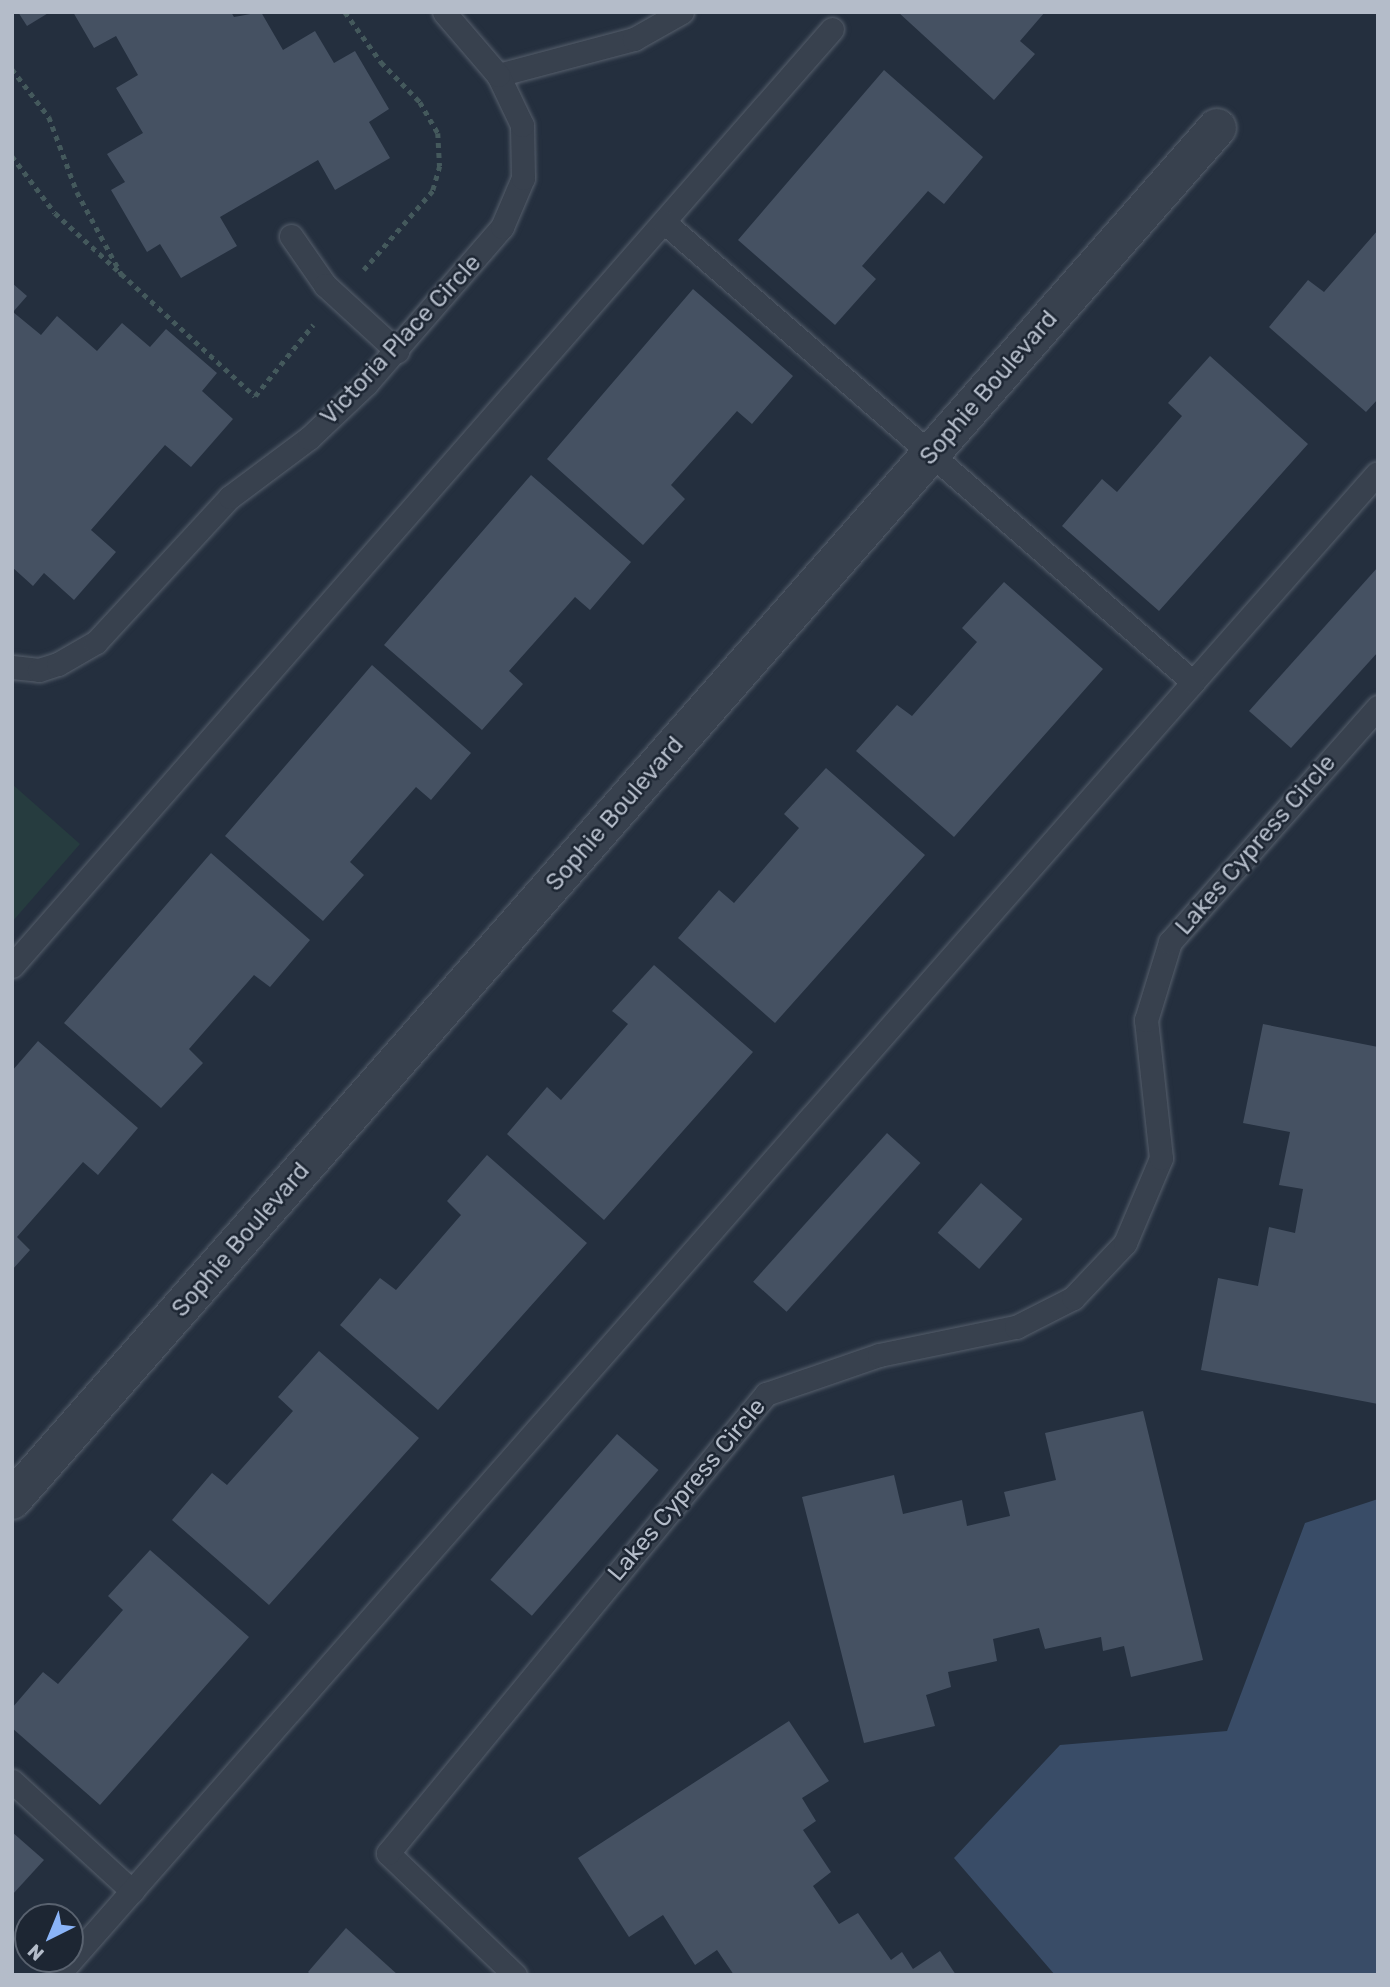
<!DOCTYPE html>
<html>
<head>
<meta charset="utf-8">
<style>
	body { margin:0 }
	#map { position:relative; width:1390px; height:1987px; overflow:hidden; background:#242f3e; font-family:Rubik,sans-serif }
	div>[style] { position:absolute }
	.green>* { inset:0; background:#263c3f }
	.water>* { inset:0; background:#394c67 }
	.building>* { inset:0; background:#455162; transform-origin:0 0 }
	.path>* { height:4.5px; margin-top:-2.25px; transform-origin:0; background:repeating-linear-gradient(90deg,#44595c 0 5px,transparent 0 10px) }
	.roads { filter:drop-shadow(0 0 2px #565f6c) drop-shadow(0 0 2px #565f6c) }
	.lane>* { height:23px; margin:-11.5px; padding:0 11.5px; transform-origin:11.5px; border-radius:11.5px; background:#38414e }
	.street>* { height:38px; margin:-19px; padding:0 19px; transform-origin:19px; border-radius:19px; background:#38414e }
	span { translate:-50% -50%; white-space:nowrap; text-align:center; line-height:1.15; -webkit-text-stroke:5px #1d2633; paint-order:stroke }
	.street-label { font-size:24px; color:#b4bcc9 }
	.frame { position:absolute; inset:0; border:14px solid #b4bcc9; pointer-events:none }
	.north { position:absolute; left:14px; top:1903px; width:70px; height:70px; box-sizing:border-box; background:#1d2633; border:2px solid #59626f; border-radius:50%; rotate:223deg; font-size:19px; font-weight:700; line-height:28px; text-align:center; color:#b4bcc9 }
	.north::after { content:''; display:block; margin:auto; width:24px; height:32px; background:#8ab4f8; clip-path:polygon(50% 0,100% 100%,50% 72%,0 100%) }
</style>
</head>
<body>
<div id="map">
	<div class="green">
		<i style="clip-path:polygon(12px 784px,80px 844px,12px 922px)"></i>
	</div>
	<div class="water">
		<i style="clip-path:polygon(1378px 1499px,1378px 1975px,1055px 1975px,954px 1858px,1060px 1745px,1227px 1731px,1305px 1523px)"></i>
	</div>
	<div class="building">
		<i style="clip-path:polygon(18px 12px,50px 12px,27px 26px)"></i>
		<i style="clip-path:polygon(73px 12px,231px 12px,234px 17px,261px 12px,283px 50px,315px 31px,334px 63px,355px 51px,389px 109px,369px 122px,390px 158px,335px 190px,318px 160px,220px 217px,237px 246px,181px 278px,160px 244px,147px 252px,111px 190px,125px 182px,107px 154px,143px 133px,116px 88px,138px 75px,116px 36px,94px 48px)"></i>
		<i style="clip-path:polygon(898px 12px,1045px 12px,1020px 41px,1035px 54px,994px 100px)"></i>
		<i style="clip-path:polygon(884px 70px,983px 157px,944px 204px,928px 191px,862px 266px,876px 279px,835px 325px,738px 240px)"></i>
		<i style="clip-path:polygon(1378px 230px,1378px 399px,1366px 412px,1269px 327px,1308px 280px,1324px 292px)"></i>
		<i style="clip-path:polygon(12px 283px,27px 296px,13px 312px,41px 335px,57px 316px,97px 351px,122px 323px,150px 347px,166px 329px,217px 373px,202px 391px,233px 419px,191px 467px,165px 445px,91px 530px,116px 552px,74px 600px,44px 573px,33px 586px,12px 567px)"></i>
		<i style="clip-path:polygon(693px 289px,793px 376px,752px 424px,737px 411px,671px 485px,685px 499px,643px 545px,547px 459px)"></i>
		<i style="clip-path:polygon(1210px 356px,1308px 444px,1159px 611px,1062px 526px,1102px 479px,1117px 492px,1182px 416px,1168px 403px)"></i>
		<i style="clip-path:polygon(531px 475px,631px 562px,590px 610px,575px 597px,509px 671px,523px 684px,482px 730px,384px 645px)"></i>
		<i style="clip-path:polygon(1378px 567px,1378px 652px,1291px 748px,1249px 711px)"></i>
		<i style="clip-path:polygon(1004px 582px,1103px 669px,954px 837px,856px 751px,897px 705px,912px 716px,977px 642px,962px 628px)"></i>
		<i style="clip-path:polygon(372px 665px,471px 753px,431px 800px,416px 787px,350px 862px,364px 875px,323px 921px,225px 836px)"></i>
		<i style="clip-path:polygon(826px 768px,925px 855px,775px 1023px,678px 938px,719px 890px,734px 903px,799px 828px,784px 814px)"></i>
		<i style="clip-path:polygon(211px 853px,310px 940px,270px 987px,254px 975px,189px 1049px,203px 1063px,161px 1108px,64px 1023px)"></i>
		<i style="clip-path:polygon(654px 965px,753px 1052px,604px 1220px,507px 1134px,547px 1087px,561px 1100px,628px 1024px,612px 1011px)"></i>
		<i style="clip-path:polygon(1263px 1024px,1378px 1047px,1378px 1404px,1201px 1370px,1218px 1278px,1258px 1286px,1269px 1227px,1295px 1233px,1303px 1189px,1279px 1185px,1290px 1132px,1243px 1123px)"></i>
		<i style="clip-path:polygon(38px 1041px,138px 1128px,98px 1175px,83px 1162px,17px 1237px,30px 1250px,12px 1270px,12px 1071px)"></i>
		<i style="left:887px;top:1133px;width:45px;height:200px;rotate:42deg"></i>
		<i style="clip-path:polygon(487px 1155px,587px 1243px,438px 1410px,340px 1325px,380px 1278px,396px 1290px,461px 1215px,447px 1201px)"></i>
		<i style="left:981px;top:1183px;width:55px;height:66px;rotate:41deg"></i>
		<i style="clip-path:polygon(319px 1351px,419px 1438px,269px 1605px,172px 1520px,212px 1473px,227px 1485px,293px 1411px,278px 1397px)"></i>
		<i style="clip-path:polygon(1143px 1411px,1203px 1660px,1131px 1677px,1124px 1646px,1103px 1651px,1101px 1637px,1045px 1649px,1039px 1628px,993px 1639px,997px 1661px,948px 1672px,951px 1687px,926px 1695px,935px 1726px,864px 1743px,802px 1497px,894px 1475px,903px 1514px,962px 1500px,967px 1526px,1010px 1516px,1004px 1492px,1056px 1480px,1045px 1433px)"></i>
		<i style="left:617px;top:1434px;width:55px;height:193px;rotate:41deg"></i>
		<i style="clip-path:polygon(150px 1550px,249px 1637px,100px 1805px,12px 1728px,12px 1708px,43px 1672px,58px 1684px,123px 1610px,108px 1596px)"></i>
		<i style="clip-path:polygon(789px 1721px,829px 1781px,802px 1798px,816px 1821px,803px 1830px,831px 1872px,813px 1886px,839px 1924px,858px 1913px,891px 1960px,902px 1952px,913px 1969px,940px 1951px,956px 1975px,734px 1975px,717px 1950px,695px 1965px,663px 1915px,629px 1937px,578px 1858px)"></i>
		<i style="clip-path:polygon(12px 1832px,44px 1860px,12px 1895px)"></i>
		<i style="clip-path:polygon(346px 1928px,398px 1975px,311px 1975px,308px 1972px)"></i>
	</div>
	<div class="path">
		<i style="left:345px;top:12px;width:62px;rotate:54.2deg"></i>
		<i style="left:381px;top:62px;width:56px;rotate:45.7deg"></i>
		<i style="left:420px;top:102px;width:36px;rotate:60deg"></i>
		<i style="left:438px;top:133px;width:33px;rotate:87deg"></i>
		<i style="left:440px;top:166px;width:26px;rotate:106deg"></i>
		<i style="left:433px;top:191px;width:105px;rotate:131.1deg"></i>
		<i style="left:12px;top:69px;width:61px;rotate:52.4deg"></i>
		<i style="left:49px;top:117px;width:80px;rotate:69.5deg"></i>
		<i style="left:77px;top:192px;width:97px;rotate:61.6deg"></i>
		<i style="left:12px;top:156px;width:71px;rotate:53deg"></i>
		<i style="left:55px;top:213px;width:271px;rotate:42.5deg"></i>
		<i style="left:255px;top:396px;width:92px;rotate:-50.8deg"></i>
	</div>
	<div class="roads">
		<div class="lane">
			<i style="left:498px;top:75px;width:141px;rotate:-14.8deg"></i>
			<i style="left:634px;top:39px;width:55px;rotate:-29.4deg"></i>
			<i style="left:291px;top:236px;width:60px;rotate:55.2deg"></i>
			<i style="left:325px;top:285px;width:98px;rotate:42.5deg"></i>
			<i style="left:12px;top:667px;width:27px;rotate:6deg"></i>
			<i style="left:39px;top:670px;width:20px;rotate:-18deg"></i>
			<i style="left:58px;top:664px;width:44px;rotate:-30.1deg"></i>
			<i style="left:96px;top:642px;width:197px;rotate:-47.3deg"></i>
			<i style="left:230px;top:497px;width:99px;rotate:-36.8deg"></i>
			<i style="left:309px;top:438px;width:79px;rotate:-43.5deg"></i>
			<i style="left:366px;top:384px;width:208px;rotate:-49.1deg"></i>
			<i style="left:502px;top:227px;width:53px;rotate:-66.8deg"></i>
			<i style="left:523px;top:178px;width:53px;rotate:-91.1deg"></i>
			<i style="left:522px;top:125px;width:55px;rotate:-115.6deg"></i>
			<i style="left:498px;top:75px;width:83px;rotate:-130.6deg"></i>
			<i style="left:1193px;top:682px;width:278px;rotate:-48.6deg"></i>
			<i style="left:12px;top:966px;width:1245px;rotate:-48.81deg"></i>
			<i style="left:12px;top:1781px;width:163px;rotate:42.5deg"></i>
			<i style="left:58px;top:1975px;width:1720px;rotate:-48.72deg"></i>
			<i style="left:1193px;top:682px;width:701px;rotate:-138.99deg"></i>
			<i style="left:515px;top:1975px;width:176px;rotate:-136.2deg"></i>
			<i style="left:388px;top:1853px;width:595px;rotate:-50.53deg"></i>
			<i style="left:766px;top:1394px;width:120px;rotate:-19deg"></i>
			<i style="left:879px;top:1355px;width:140px;rotate:-11.6deg"></i>
			<i style="left:1016px;top:1327px;width:64px;rotate:-27deg"></i>
			<i style="left:1073px;top:1298px;width:76px;rotate:-46.6deg"></i>
			<i style="left:1125px;top:1243px;width:92px;rotate:-67deg"></i>
			<i style="left:1161px;top:1158px;width:139px;rotate:-96.2deg"></i>
			<i style="left:1146px;top:1020px;width:82px;rotate:-72.9deg"></i>
			<i style="left:1170px;top:942px;width:314px;rotate:-48.5deg"></i>
		</div>
		<div class="street">
			<i style="left:12px;top:1500px;width:1826px;rotate:-48.71deg"></i>
		</div>
	</div>
	<div class="street-label">
		<span style="left:401px;top:340px;rotate:-47deg">Victoria Place Circle</span>
		<span style="left:989px;top:388px;rotate:-49deg">Sophie Boulevard</span>
		<span style="left:615px;top:814px;rotate:-49deg">Sophie Boulevard</span>
		<span style="left:1256px;top:845px;rotate:-49deg">Lakes Cypress Circle</span>
		<span style="left:241px;top:1240px;rotate:-49deg">Sophie Boulevard</span>
		<span style="left:687px;top:1490px;rotate:-50deg">Lakes Cypress Circle</span>
	</div>
	<div class="frame"></div>
	<div class="north">N</div>
</div>
</body>
</html>
